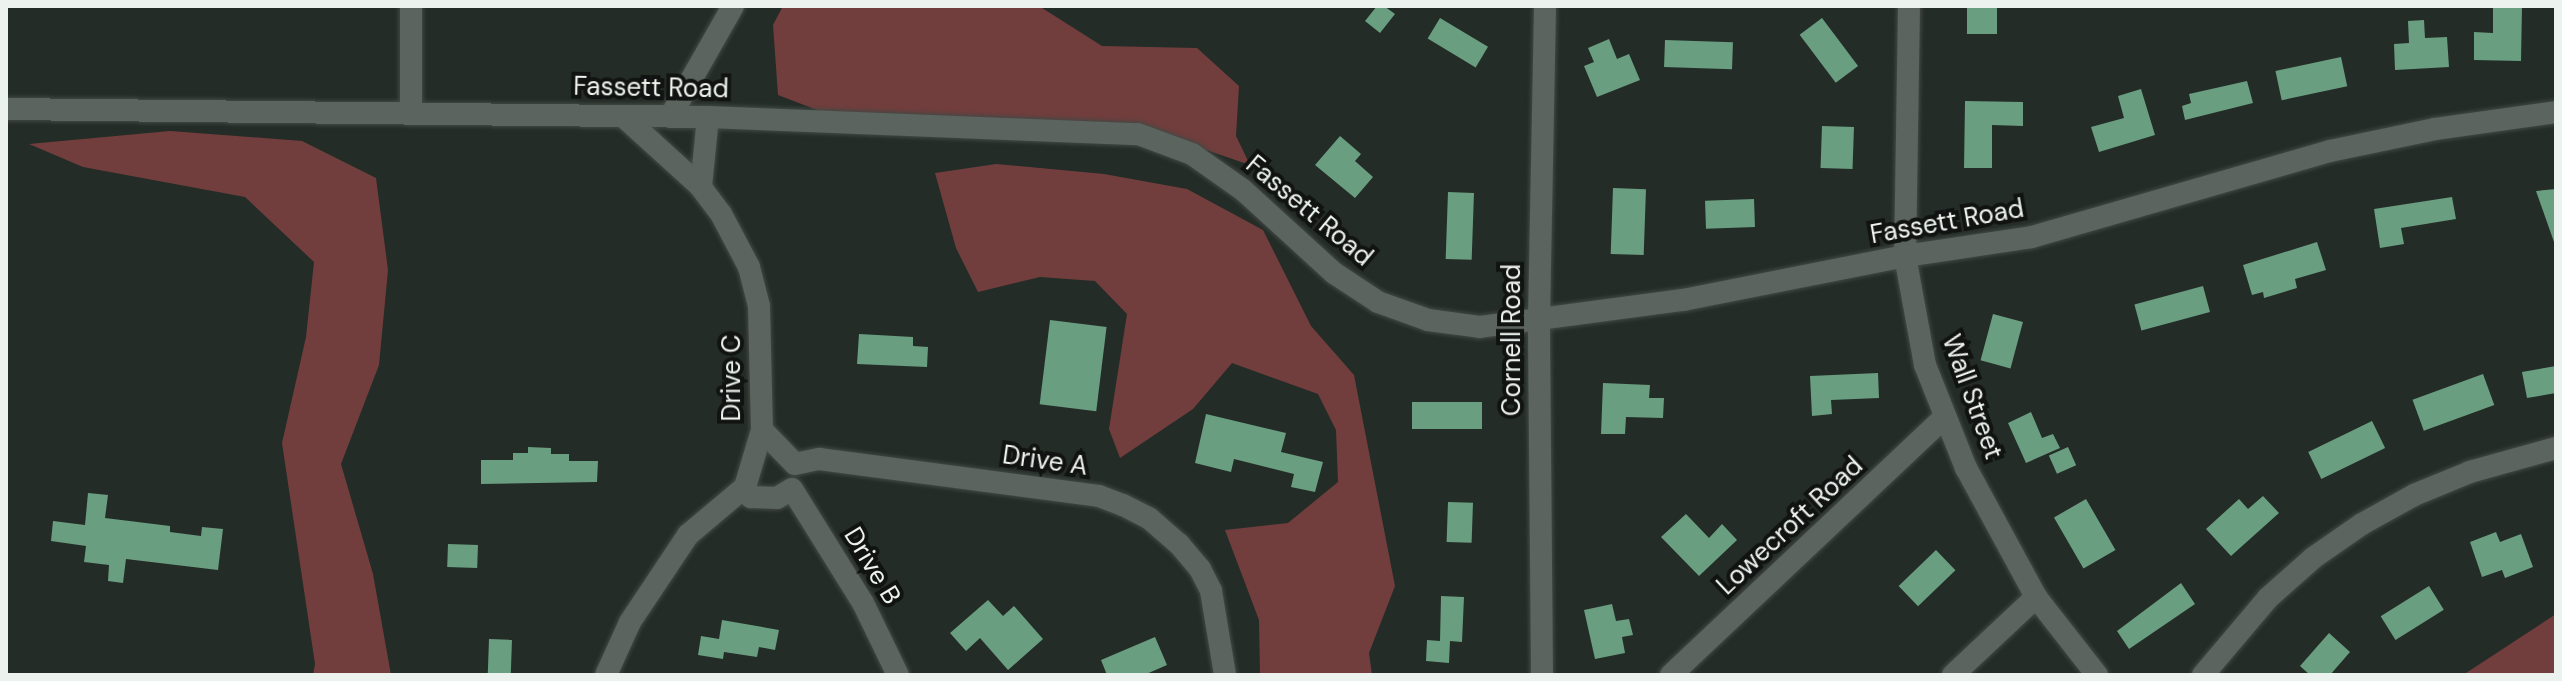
<!DOCTYPE html>
<html>
<head>
<meta charset="utf-8">
<style>
	body { margin:0 }
	#map { position:relative; width:2562px; height:681px; overflow:hidden; background:#242c27; font-family:"DM Sans",sans-serif }
	div>[style] { position:absolute }
	.forest>* { inset:0; background:#713e3d }
	.building>* { inset:0; background:#6a9e81; transform-origin:0 0 }
	.roads { filter:drop-shadow(0 0 2px #434945) drop-shadow(0 0 2px #434945) }
	.minor>* { height:22px; margin:-11px; padding:0 11px; transform-origin:11px; border-radius:11px; background:#5b645f }
	span { translate:-50% -50%; white-space:nowrap; text-align:center; line-height:1.15; -webkit-text-stroke:8px #101311; paint-order:stroke }
	.street-label { font-size:26px; color:#ecf2ee }
	.frame { position:absolute; inset:0; border:8px solid #ecf2ee; pointer-events:none }
</style>
</head>
<body>
<div id="map">
	<div class="forest">
		<i style="clip-path:polygon(783px 6px,1039px 6px,1102px 46px,1197px 48px,1239px 86px,1236px 136px,1250px 165px,1136px 126px,830px 115px,778px 95px,773px 25px)"></i>
		<i style="clip-path:polygon(170px 131px,302px 141px,376px 178px,388px 270px,379px 365px,341px 464px,373px 574px,391px 675px,313px 675px,315px 664px,282px 443px,306px 337px,314px 262px,245px 197px,83px 167px,29px 144px)"></i>
		<i style="clip-path:polygon(996px 164px,1104px 174px,1187px 189px,1263px 230px,1311px 326px,1354px 375px,1395px 586px,1369px 653px,1372px 675px,1260px 675px,1259px 620px,1225px 530px,1288px 523px,1338px 482px,1336px 430px,1318px 394px,1232px 363px,1193px 409px,1120px 458px,1109px 429px,1127px 314px,1095px 281px,1040px 277px,978px 292px,956px 248px,935px 173px)"></i>
		<i style="clip-path:polygon(2556px 614px,2556px 675px,2463px 675px)"></i>
	</div>
	<div class="building">
		<i style="clip-path:polygon(1377px 6px,1384px 6px,1395px 14px,1380px 33px,1365px 21px)"></i>
		<i style="left:1967px;top:6px;width:30px;height:28px"></i>
		<i style="clip-path:polygon(2493px 6px,2522px 6px,2521px 61px,2474px 60px,2474px 32px,2493px 33px)"></i>
		<i style="left:1440px;top:18px;width:56px;height:24px;rotate:31deg"></i>
		<i style="left:1822px;top:18px;width:60px;height:28px;rotate:53deg"></i>
		<i style="clip-path:polygon(2424px 20px,2425px 38px,2447px 37px,2449px 67px,2395px 70px,2394px 44px,2409px 43px,2408px 21px)"></i>
		<i style="clip-path:polygon(1609px 39px,1617px 59px,1629px 54px,1640px 80px,1597px 97px,1584px 66px,1594px 62px,1588px 48px)"></i>
		<i style="left:1665px;top:40px;width:68px;height:27px;rotate:2deg"></i>
		<i style="left:2341px;top:57px;width:30px;height:67px;rotate:78deg"></i>
		<i style="clip-path:polygon(2247px 81px,2253px 103px,2185px 120px,2182px 106px,2191px 103px,2189px 94px)"></i>
		<i style="clip-path:polygon(2141px 89px,2155px 135px,2099px 152px,2091px 127px,2124px 118px,2118px 96px)"></i>
		<i style="clip-path:polygon(1965px 101px,2023px 102px,2023px 126px,1992px 125px,1992px 168px,1964px 168px)"></i>
		<i style="left:1822px;top:126px;width:32px;height:42px;rotate:2deg"></i>
		<i style="clip-path:polygon(1340px 136px,1361px 154px,1355px 161px,1373px 177px,1355px 198px,1315px 165px)"></i>
		<i style="left:1613px;top:188px;width:33px;height:66px;rotate:2deg"></i>
		<i style="clip-path:polygon(2556px 189px,2556px 241px,2554px 242px,2536px 191px)"></i>
		<i style="left:1448px;top:192px;width:26px;height:67px;rotate:2deg"></i>
		<i style="clip-path:polygon(2452px 197px,2456px 219px,2401px 228px,2404px 244px,2380px 248px,2374px 209px)"></i>
		<i style="left:1754px;top:199px;width:28px;height:49px;rotate:88deg"></i>
		<i style="clip-path:polygon(2317px 242px,2326px 270px,2295px 279px,2297px 288px,2264px 298px,2263px 292px,2252px 295px,2243px 265px)"></i>
		<i style="left:2203px;top:286px;width:27px;height:71px;rotate:75deg"></i>
		<i style="left:1993px;top:314px;width:31px;height:48px;rotate:15deg"></i>
		<i style="left:1050px;top:320px;width:57px;height:85px;rotate:7deg"></i>
		<i style="clip-path:polygon(859px 334px,913px 337px,913px 346px,928px 347px,927px 367px,857px 364px)"></i>
		<i style="clip-path:polygon(2556px 366px,2556px 393px,2527px 398px,2522px 372px)"></i>
		<i style="clip-path:polygon(1878px 373px,1879px 398px,1831px 400px,1832px 414px,1812px 416px,1810px 376px)"></i>
		<i style="left:2483px;top:374px;width:33px;height:75px;rotate:70deg"></i>
		<i style="clip-path:polygon(1603px 383px,1650px 385px,1649px 398px,1664px 398px,1663px 418px,1626px 417px,1625px 434px,1601px 434px)"></i>
		<i style="left:1412px;top:402px;width:70px;height:27px"></i>
		<i style="clip-path:polygon(2031px 412px,2042px 438px,2053px 434px,2060px 448px,2026px 463px,2008px 423px)"></i>
		<i style="clip-path:polygon(1206px 414px,1286px 433px,1281px 452px,1323px 462px,1315px 492px,1291px 487px,1294px 474px,1234px 459px,1231px 472px,1195px 463px)"></i>
		<i style="left:2372px;top:421px;width:30px;height:71px;rotate:64deg"></i>
		<i style="clip-path:polygon(528px 447px,551px 448px,551px 454px,569px 454px,569px 461px,598px 461px,597px 482px,481px 484px,481px 460px,513px 460px,513px 453px,528px 453px)"></i>
		<i style="left:2068px;top:447px;width:20px;height:21px;rotate:66deg"></i>
		<i style="clip-path:polygon(88px 493px,108px 495px,105px 518px,170px 526px,170px 532px,201px 536px,202px 527px,223px 529px,218px 570px,126px 559px,123px 583px,108px 581px,109px 565px,84px 562px,86px 546px,51px 541px,53px 521px,85px 525px)"></i>
		<i style="clip-path:polygon(2263px 496px,2279px 513px,2231px 556px,2206px 529px,2239px 499px,2248px 509px)"></i>
		<i style="left:2086px;top:499px;width:59px;height:37px;rotate:60deg"></i>
		<i style="left:1448px;top:502px;width:25px;height:40px;rotate:2deg"></i>
		<i style="clip-path:polygon(1686px 514px,1709px 538px,1722px 524px,1737px 540px,1699px 576px,1661px 537px)"></i>
		<i style="clip-path:polygon(2496px 532px,2500px 542px,2521px 534px,2533px 567px,2505px 578px,2502px 570px,2482px 577px,2470px 542px)"></i>
		<i style="left:448px;top:544px;width:30px;height:23px;rotate:2deg"></i>
		<i style="left:1936px;top:550px;width:28px;height:52px;rotate:46deg"></i>
		<i style="clip-path:polygon(2181px 583px,2195px 604px,2129px 649px,2117px 631px)"></i>
		<i style="left:2429px;top:586px;width:28px;height:57px;rotate:58deg"></i>
		<i style="clip-path:polygon(1441px 596px,1464px 597px,1462px 642px,1450px 641px,1449px 663px,1426px 661px,1427px 640px,1440px 641px)"></i>
		<i style="clip-path:polygon(988px 600px,1003px 616px,1014px 606px,1043px 639px,1008px 670px,980px 638px,966px 651px,950px 633px)"></i>
		<i style="clip-path:polygon(1612px 604px,1616px 621px,1629px 619px,1633px 635px,1622px 637px,1625px 653px,1595px 659px,1584px 610px)"></i>
		<i style="clip-path:polygon(722px 620px,779px 630px,775px 650px,759px 647px,757px 657px,724px 652px,723px 659px,698px 655px,701px 636px,719px 639px)"></i>
		<i style="clip-path:polygon(2329px 633px,2350px 652px,2330px 675px,2310px 675px,2300px 666px)"></i>
		<i style="clip-path:polygon(1155px 637px,1167px 665px,1144px 675px,1107px 675px,1101px 660px)"></i>
		<i style="left:489px;top:639px;width:23px;height:36px;rotate:2deg"></i>
	</div>
	<div class="roads">
		<div class="minor">
			<i style="left:1909px;top:6px;width:250px;rotate:90.9deg"></i>
			<i style="left:1905px;top:256px;width:111px;rotate:79.6deg"></i>
			<i style="left:1925px;top:365px;width:111px;rotate:68.3deg"></i>
			<i style="left:1966px;top:468px;width:147px;rotate:61.5deg"></i>
			<i style="left:2036px;top:597px;width:99px;rotate:52deg"></i>
			<i style="left:6px;top:109px;width:702px;rotate:0.65deg"></i>
			<i style="left:708px;top:117px;width:430px;rotate:2.3deg"></i>
			<i style="left:1138px;top:134px;width:58px;rotate:20.3deg"></i>
			<i style="left:1192px;top:154px;width:62px;rotate:35.2deg"></i>
			<i style="left:1243px;top:190px;width:123px;rotate:42.4deg"></i>
			<i style="left:1334px;top:273px;width:53px;rotate:33.4deg"></i>
			<i style="left:1378px;top:302px;width:53px;rotate:19.8deg"></i>
			<i style="left:1428px;top:320px;width:52px;rotate:7.7deg"></i>
			<i style="left:1480px;top:327px;width:205px;rotate:-7.6deg"></i>
			<i style="left:1683px;top:300px;width:226px;rotate:-11.2deg"></i>
			<i style="left:1905px;top:256px;width:128px;rotate:-8.5deg"></i>
			<i style="left:2032px;top:237px;width:310px;rotate:-16.1deg"></i>
			<i style="left:2330px;top:151px;width:107px;rotate:-11.8deg"></i>
			<i style="left:2435px;top:129px;width:122px;rotate:-8deg"></i>
			<i style="left:411px;top:112px;width:106px;rotate:-90deg"></i>
			<i style="left:623px;top:116px;width:105px;rotate:42.3deg"></i>
			<i style="left:670px;top:117px;width:128px;rotate:-60.4deg"></i>
			<i style="left:762px;top:430px;width:47px;rotate:45.9deg"></i>
			<i style="left:795px;top:464px;width:25px;rotate:-12deg"></i>
			<i style="left:819px;top:459px;width:282px;rotate:7.5deg"></i>
			<i style="left:1099px;top:496px;width:26px;rotate:21deg"></i>
			<i style="left:1123px;top:505px;width:30px;rotate:27deg"></i>
			<i style="left:1150px;top:519px;width:38px;rotate:41deg"></i>
			<i style="left:1179px;top:544px;width:33px;rotate:50deg"></i>
			<i style="left:1200px;top:569px;width:25px;rotate:63deg"></i>
			<i style="left:1211px;top:591px;width:85px;rotate:80.5deg"></i>
			<i style="left:745px;top:487px;width:12px;rotate:59deg"></i>
			<i style="left:751px;top:497px;width:26px;rotate:2deg"></i>
			<i style="left:777px;top:498px;width:17px;rotate:-31deg"></i>
			<i style="left:792px;top:489px;width:134px;rotate:58.1deg"></i>
			<i style="left:863px;top:603px;width:80px;rotate:64.1deg"></i>
			<i style="left:606px;top:675px;width:58px;rotate:-65.6deg"></i>
			<i style="left:630px;top:622px;width:105px;rotate:-56.3deg"></i>
			<i style="left:688px;top:535px;width:75px;rotate:-40.1deg"></i>
			<i style="left:745px;top:487px;width:59px;rotate:-73.4deg"></i>
			<i style="left:762px;top:430px;width:124px;rotate:-91.4deg"></i>
			<i style="left:759px;top:306px;width:40px;rotate:-104.4deg"></i>
			<i style="left:749px;top:267px;width:60px;rotate:-117.8deg"></i>
			<i style="left:721px;top:214px;width:34px;rotate:-127deg"></i>
			<i style="left:701px;top:187px;width:70px;rotate:-84.3deg"></i>
			<i style="left:1542px;top:675px;width:356px;rotate:-90.5deg"></i>
			<i style="left:1539px;top:319px;width:313px;rotate:-88.9deg"></i>
			<i style="left:1671px;top:675px;width:376px;rotate:-43.3deg"></i>
			<i style="left:1953px;top:675px;width:114px;rotate:-43.2deg"></i>
			<i style="left:2203px;top:675px;width:101px;rotate:-49.8deg"></i>
			<i style="left:2268px;top:598px;width:60px;rotate:-41.6deg"></i>
			<i style="left:2313px;top:558px;width:60px;rotate:-34.8deg"></i>
			<i style="left:2362px;top:524px;width:60px;rotate:-29.1deg"></i>
			<i style="left:2414px;top:495px;width:61px;rotate:-22.3deg"></i>
			<i style="left:2470px;top:472px;width:89px;rotate:-15.6deg"></i>
		</div>
	</div>
	<div class="street-label">
		<span style="left:651px;top:88px;rotate:1deg">Fassett Road</span>
		<span style="left:1309px;top:211px;rotate:40deg">Fassett Road</span>
		<span style="left:1947px;top:222px;rotate:-10deg">Fassett Road</span>
		<span style="left:1512px;top:340px;rotate:-90deg">Cornell Road</span>
		<span style="left:732px;top:378px;rotate:-90deg">Drive C</span>
		<span style="left:1972px;top:397px;rotate:70deg">Wall Street</span>
		<span style="left:1045px;top:461px;rotate:8deg">Drive A</span>
		<span style="left:1790px;top:526px;rotate:-43deg">Lowecroft Road</span>
		<span style="left:872px;top:566px;rotate:59deg">Drive B</span>
	</div>
	<div class="frame"></div>
</div>
</body>
</html>
